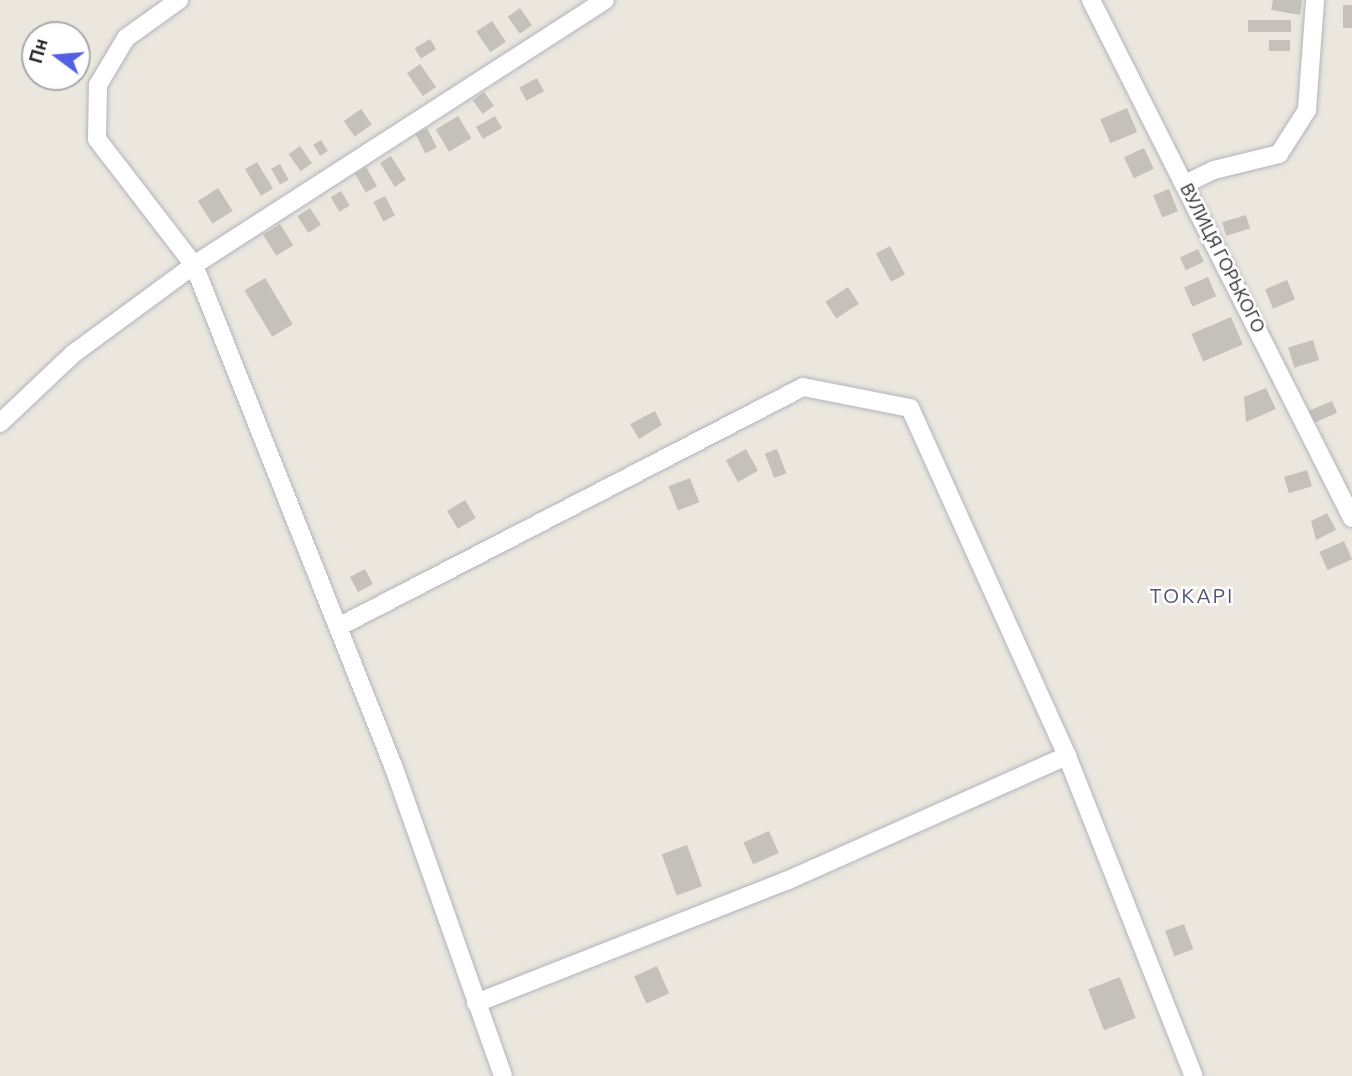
<!DOCTYPE html>
<html>
<head>
<meta charset="utf-8">
<style>
	body { margin:0 }
	#map { position:relative; width:1352px; height:1076px; overflow:hidden; background:#ebe7df; font-family:Ubuntu,sans-serif }
	div>[style] { position:absolute }
	.building>* { inset:0; background:#c4c1ba; transform-origin:0 0 }
	.roads { filter:drop-shadow(0 0 2px #b2b4bd) drop-shadow(0 0 2px #b2b4bd) }
	.minor>* { height:18px; margin:-9px; padding:0 9px; transform-origin:9px; border-radius:9px; background:#fff }
	span { translate:-50% -50%; white-space:nowrap; text-align:center; line-height:1.15; -webkit-text-stroke:5px #fff; paint-order:stroke }
	.street-label { font-size:18px; color:#2b2b2b }
	.quarter-label { font-size:21px; color:#515476; letter-spacing:2px }
	.north { position:absolute; left:21px; top:21px; width:70px; height:70px; box-sizing:border-box; background:#fff; border:2px solid #aaa; border-radius:50%; rotate:286deg; font-size:19px; font-weight:700; line-height:28px; text-align:center; color:#2b2b2b }
	.north::after { content:''; display:block; margin:auto; width:24px; height:32px; background:#5360e4; clip-path:polygon(50% 0,100% 100%,50% 72%,0 100%) }
</style>
</head>
<body>
<div id="map">
	<div class="building">
		<i style="clip-path:polygon(1273px 0,1302px 0,1300px 15px,1271px 10px)"></i>
		<i style="left:1343px;top:5px;width:9px;height:23px"></i>
		<i style="left:520px;top:8px;width:21px;height:15px;rotate:55deg"></i>
		<i style="left:1248px;top:20px;width:43px;height:12px"></i>
		<i style="left:492px;top:21px;width:25px;height:19px;rotate:56deg"></i>
		<i style="left:430px;top:39px;width:12px;height:18px;rotate:59deg"></i>
		<i style="left:1290px;top:40px;width:11px;height:21px;rotate:90deg"></i>
		<i style="left:420px;top:64px;width:28px;height:16px;rotate:55deg"></i>
		<i style="left:537px;top:78px;width:15px;height:20px;rotate:62deg"></i>
		<i style="left:484px;top:92px;width:17px;height:14px;rotate:54deg"></i>
		<i style="left:1127px;top:108px;width:26px;height:29px;rotate:67deg"></i>
		<i style="left:361px;top:109px;width:19px;height:21px;rotate:55deg"></i>
		<i style="left:458px;top:116px;width:26px;height:26px;rotate:59deg"></i>
		<i style="left:495px;top:116px;width:14px;height:22px;rotate:60deg"></i>
		<i style="left:427px;top:128px;width:22px;height:13px;rotate:63deg"></i>
		<i style="left:321px;top:140px;width:13px;height:9px;rotate:58deg"></i>
		<i style="left:300px;top:146px;width:21px;height:14px;rotate:55deg"></i>
		<i style="left:1144px;top:148px;width:23px;height:22px;rotate:65deg"></i>
		<i style="left:391px;top:156px;width:28px;height:13px;rotate:58deg"></i>
		<i style="left:257px;top:162px;width:31px;height:14px;rotate:59deg"></i>
		<i style="left:280px;top:164px;width:18px;height:10px;rotate:61deg"></i>
		<i style="left:366px;top:167px;width:22px;height:13px;rotate:60deg"></i>
		<i style="left:218px;top:188px;width:27px;height:24px;rotate:57deg"></i>
		<i style="left:1169px;top:189px;width:24px;height:17px;rotate:68deg"></i>
		<i style="left:341px;top:191px;width:17px;height:12px;rotate:59deg"></i>
		<i style="left:385px;top:196px;width:22px;height:13px;rotate:63deg"></i>
		<i style="left:310px;top:208px;width:20px;height:15px;rotate:57deg"></i>
		<i style="left:1246px;top:215px;width:14px;height:25px;rotate:73deg"></i>
		<i style="left:280px;top:224px;width:25px;height:20px;rotate:58deg"></i>
		<i style="left:890px;top:246px;width:32px;height:16px;rotate:62deg"></i>
		<i style="left:1198px;top:249px;width:14px;height:20px;rotate:65deg"></i>
		<i style="left:1208px;top:277px;width:21px;height:26px;rotate:67deg"></i>
		<i style="left:265px;top:278px;width:54px;height:24px;rotate:59deg"></i>
		<i style="left:1287px;top:280px;width:21px;height:24px;rotate:67deg"></i>
		<i style="left:848px;top:287px;width:20px;height:27px;rotate:57deg"></i>
		<i style="left:1231px;top:317px;width:30px;height:43px;rotate:67deg"></i>
		<i style="left:1313px;top:340px;width:21px;height:26px;rotate:73deg"></i>
		<i style="clip-path:polygon(1266px 388px,1276px 409px,1246px 422px,1244px 397px)"></i>
		<i style="left:1332px;top:401px;width:13px;height:25px;rotate:67deg"></i>
		<i style="clip-path:polygon(655px 411px,662px 425px,639px 439px,630px 424px)"></i>
		<i style="left:746px;top:449px;width:25px;height:23px;rotate:61deg"></i>
		<i style="left:777px;top:449px;width:26px;height:13px;rotate:69deg"></i>
		<i style="left:1307px;top:470px;width:17px;height:24px;rotate:73deg"></i>
		<i style="left:690px;top:478px;width:26px;height:23px;rotate:69deg"></i>
		<i style="left:465px;top:500px;width:21px;height:21px;rotate:59deg"></i>
		<i style="clip-path:polygon(1327px 513px,1336px 530px,1316px 540px,1311px 521px)"></i>
		<i style="left:1344px;top:541px;width:20px;height:27px;rotate:66deg"></i>
		<i style="left:365px;top:569px;width:17px;height:17px;rotate:62deg"></i>
		<i style="left:769px;top:831px;width:24px;height:28px;rotate:66deg"></i>
		<i style="left:687px;top:845px;width:44px;height:27px;rotate:70deg"></i>
		<i style="left:1184px;top:924px;width:27px;height:20px;rotate:70deg"></i>
		<i style="left:657px;top:966px;width:30px;height:25px;rotate:66deg"></i>
		<i style="left:1120px;top:977px;width:44px;height:34px;rotate:69deg"></i>
	</div>
	<div class="roads">
		<div class="minor">
			<i style="left:179px;top:0;width:65px;rotate:144.4deg"></i>
			<i style="left:126px;top:38px;width:55px;rotate:120.8deg"></i>
			<i style="left:98px;top:85px;width:54px;rotate:91.1deg"></i>
			<i style="left:97px;top:139px;width:159px;rotate:52.4deg"></i>
			<i style="left:194px;top:265px;width:541px;rotate:68.32deg"></i>
			<i style="left:394px;top:768px;width:327px;rotate:70.5deg"></i>
			<i style="left:1091px;top:0;width:580px;rotate:63.26deg"></i>
			<i style="left:1185px;top:184px;width:32px;rotate:-26deg"></i>
			<i style="left:1214px;top:170px;width:67px;rotate:-13.8deg"></i>
			<i style="left:1279px;top:154px;width:52px;rotate:-57.5deg"></i>
			<i style="left:1307px;top:110px;width:110px;rotate:-85.8deg"></i>
			<i style="left:0;top:423px;width:100px;rotate:-43.4deg"></i>
			<i style="left:73px;top:354px;width:150px;rotate:-36.3deg"></i>
			<i style="left:194px;top:265px;width:489px;rotate:-32.8deg"></i>
			<i style="left:340px;top:626px;width:521px;rotate:-27.3deg"></i>
			<i style="left:803px;top:387px;width:109px;rotate:11.1deg"></i>
			<i style="left:910px;top:408px;width:382px;rotate:65.7deg"></i>
			<i style="left:1067px;top:756px;width:344px;rotate:68.4deg"></i>
			<i style="left:476px;top:1003px;width:333px;rotate:-21.5deg"></i>
			<i style="left:786px;top:881px;width:308px;rotate:-24deg"></i>
		</div>
	</div>
	<div class="street-label">
		<span style="left:1223px;top:258px;rotate:63deg">ВУЛИЦЯ ГОРЬКОГО</span>
	</div>
	<div class="quarter-label">
		<span style="left:1192px;top:595px">ТОКАРІ</span>
	</div>
	<div class="north">Пн</div>
</div>
</body>
</html>
